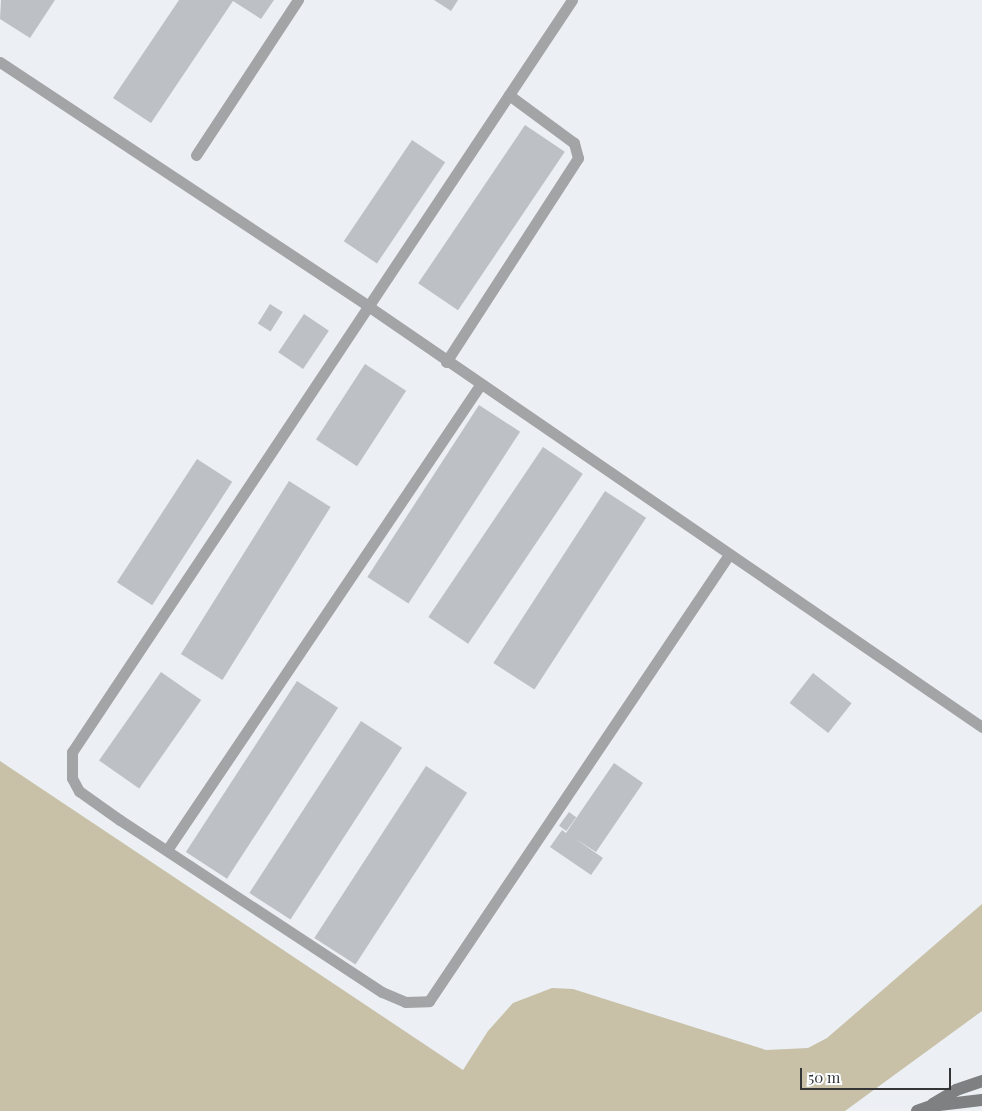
<!DOCTYPE html>
<html>
<head>
<meta charset="utf-8">
<style>
	body { margin:0 }
	#map { position:relative; width:982px; height:1111px; overflow:hidden; background:#ecf0f4; font-family:"Playfair Display",serif }
	div>[style] { position:absolute }
	.green>* { inset:0; background:#c8c1a8 }
	.building>* { inset:0; background:#bdc0c4; transform-origin:0 0 }
	.lane>* { height:11px; margin:-5.5px; padding:0 5.5px; transform-origin:5.5px; border-radius:5.5px; background:#a2a4a6 }
	.secondary>* { height:12px; margin:-6px; padding:0 6px; transform-origin:6px; border-radius:6px; background:#7e8082 }
	span { translate:-50% -50%; white-space:nowrap; text-align:center; line-height:1.15; -webkit-text-stroke:4.5px #fbfdff; paint-order:stroke }
	.scale { position:absolute; left:800px; top:1068px; width:151px; height:22px; box-sizing:border-box; border:2px solid #343537; border-top:0; padding-left:6px; font-size:15px; line-height:18px; white-space:nowrap; color:#343537; -webkit-text-stroke:4px #fbfdff; paint-order:stroke }
</style>
</head>
<body>
<div id="map">
	<div class="green">
		<i style="clip-path:polygon(0 761px,463px 1070px,488px 1031px,513px 1003px,552px 988px,573px 989px,766px 1050px,808px 1048px,827px 1038px,982px 904px,982px 1011px,845px 1111px,0 1111px)"></i>
	</div>
	<div class="building">
		<i style="clip-path:polygon(1px 0,55px 0,30px 38px,0 19px)"></i>
		<i style="clip-path:polygon(179px 0,274px 0,261px 19px,233px 1px,151px 123px,113px 98px)"></i>
		<i style="clip-path:polygon(434px 0,458px 0,451px 11px)"></i>
		<i style="left:525px;top:125px;width:48px;height:191px;rotate:34deg"></i>
		<i style="left:412px;top:140px;width:40px;height:122px;rotate:34deg"></i>
		<i style="left:270px;top:304px;width:15px;height:23px;rotate:32deg"></i>
		<i style="left:304px;top:314px;width:30px;height:46px;rotate:34deg"></i>
		<i style="left:365px;top:364px;width:49px;height:90px;rotate:33deg"></i>
		<i style="left:479px;top:405px;width:49px;height:205px;rotate:33deg"></i>
		<i style="left:543px;top:447px;width:48px;height:205px;rotate:34deg"></i>
		<i style="left:197px;top:459px;width:42px;height:147px;rotate:33deg"></i>
		<i style="left:289px;top:481px;width:49px;height:204px;rotate:32deg"></i>
		<i style="left:605px;top:491px;width:49px;height:205px;rotate:33deg"></i>
		<i style="left:161px;top:672px;width:49px;height:108px;rotate:35deg"></i>
		<i style="left:813px;top:673px;width:49px;height:38px;rotate:38deg"></i>
		<i style="left:297px;top:681px;width:49px;height:204px;rotate:33deg"></i>
		<i style="left:361px;top:721px;width:49px;height:205px;rotate:33deg"></i>
		<i style="clip-path:polygon(614px 763px,643px 783px,596px 852px,574px 838px,603px 858px,591px 875px,550px 847px,562px 830px,566px 833px)"></i>
		<i style="left:426px;top:766px;width:49px;height:205px;rotate:33deg"></i>
		<i style="left:569px;top:812px;width:9px;height:17px;rotate:36deg"></i>
	</div>
	<div class="lane">
		<i style="left:572px;top:0;width:903px;rotate:123.62deg"></i>
		<i style="left:72px;top:752px;width:26px;rotate:90deg"></i>
		<i style="left:72px;top:778px;width:15px;rotate:62deg"></i>
		<i style="left:79px;top:791px;width:50px;rotate:35.3deg"></i>
		<i style="left:120px;top:820px;width:313px;rotate:33.3deg"></i>
		<i style="left:382px;top:992px;width:25px;rotate:23deg"></i>
		<i style="left:405px;top:1002px;width:24px;rotate:-2deg"></i>
		<i style="left:429px;top:1001px;width:536px;rotate:-56.1deg"></i>
		<i style="left:0;top:62px;width:445px;rotate:33.5deg"></i>
		<i style="left:371px;top:308px;width:741px;rotate:34.44deg"></i>
		<i style="left:196px;top:155px;width:186px;rotate:-56.7deg"></i>
		<i style="left:446px;top:362px;width:243px;rotate:-57.1deg"></i>
		<i style="left:578px;top:158px;width:16px;rotate:-105deg"></i>
		<i style="left:574px;top:143px;width:81px;rotate:-143.6deg"></i>
		<i style="left:167px;top:850px;width:561px;rotate:-56.05deg"></i>
	</div>
	<div class="secondary">
		<i style="left:933px;top:1104px;width:27px;rotate:-31deg"></i>
		<i style="left:956px;top:1090px;width:28px;rotate:-19deg"></i>
		<i style="left:917px;top:1111px;width:15px;rotate:-20deg"></i>
		<i style="left:931px;top:1106px;width:51px;rotate:-6.7deg"></i>
	</div>
	<div class="scale">50 m</div>
</div>
</body>
</html>
